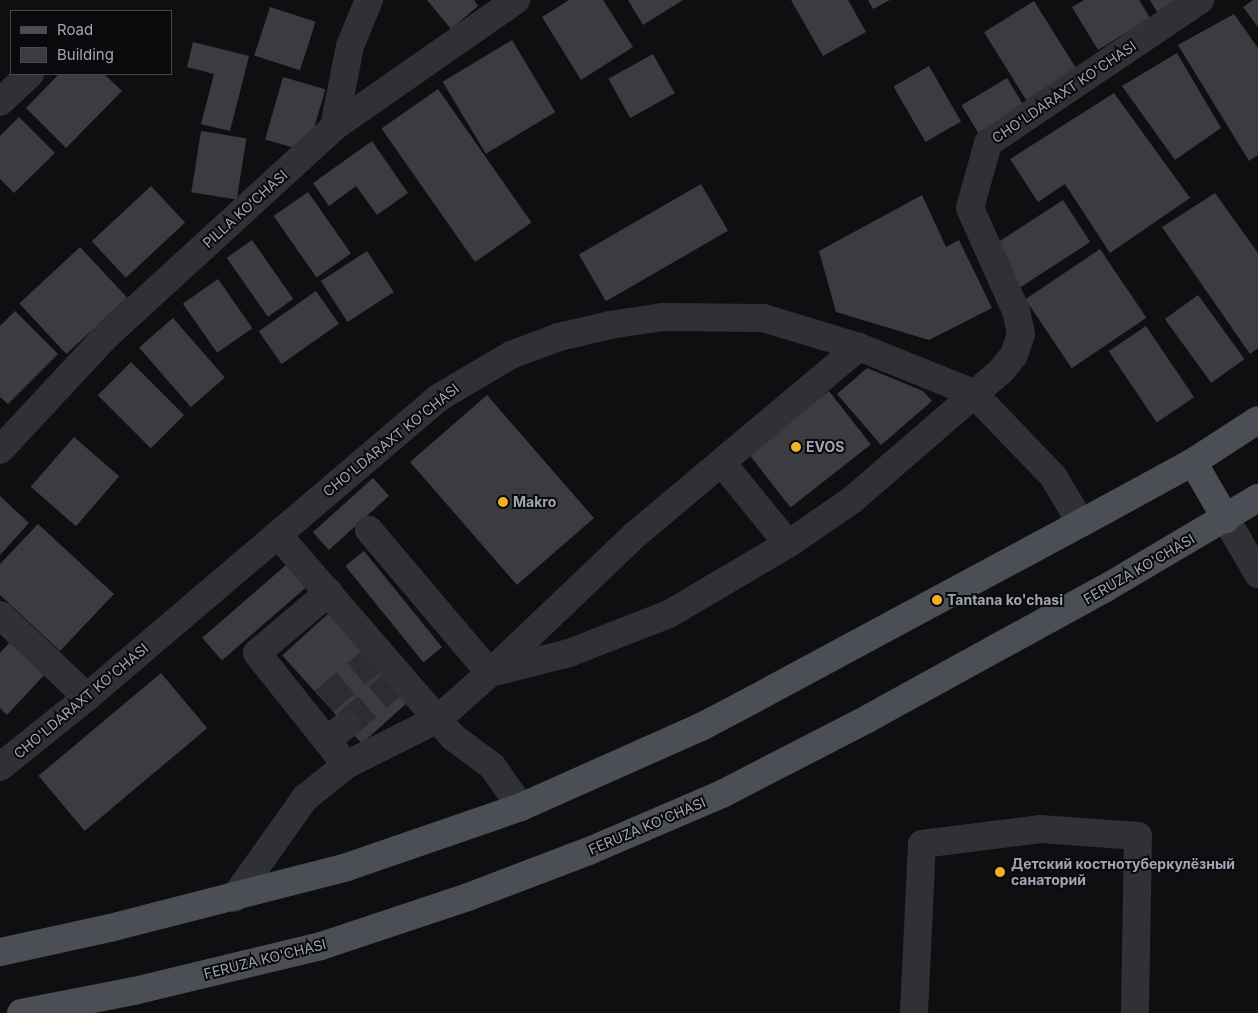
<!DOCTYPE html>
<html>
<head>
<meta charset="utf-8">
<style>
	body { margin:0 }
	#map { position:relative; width:1258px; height:1013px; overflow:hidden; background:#0f0f11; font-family:Inter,sans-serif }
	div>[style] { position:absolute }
	.building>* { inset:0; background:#3b3c41; transform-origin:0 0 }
	.minor-tunnel>* { height:28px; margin-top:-14px; transform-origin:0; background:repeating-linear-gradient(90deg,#2c2d31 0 28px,transparent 0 42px) }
	.minor>* { height:28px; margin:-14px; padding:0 14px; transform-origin:14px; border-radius:14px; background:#303136 }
	.major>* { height:28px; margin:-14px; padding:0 14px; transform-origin:14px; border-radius:14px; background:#4c4e55 }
	.dots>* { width:14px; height:14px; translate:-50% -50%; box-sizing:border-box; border:2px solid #0a0a0c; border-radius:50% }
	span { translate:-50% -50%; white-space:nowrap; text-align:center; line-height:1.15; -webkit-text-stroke:4px #0a0a0c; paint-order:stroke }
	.street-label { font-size:14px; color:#a0a5b2 }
	.poi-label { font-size:14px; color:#a0a5b2; font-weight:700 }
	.left { translate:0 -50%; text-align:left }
	.legend { position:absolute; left:10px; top:10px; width:162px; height:65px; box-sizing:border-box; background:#0a0a0c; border:1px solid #46484e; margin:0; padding:6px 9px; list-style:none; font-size:15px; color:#a0a5b2 }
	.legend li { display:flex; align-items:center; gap:10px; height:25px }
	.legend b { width:25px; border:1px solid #46484e }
</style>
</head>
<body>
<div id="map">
	<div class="building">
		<i style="clip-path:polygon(427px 0,474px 0,478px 6px,451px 29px)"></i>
		<i style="clip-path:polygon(569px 0,603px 0,633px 47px,581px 80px,542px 17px)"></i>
		<i style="clip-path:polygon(628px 0,683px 0,643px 25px)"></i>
		<i style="clip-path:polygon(791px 0,848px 0,866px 32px,823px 56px)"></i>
		<i style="clip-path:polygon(868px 0,890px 0,873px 9px)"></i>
		<i style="clip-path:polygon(1084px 0,1139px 0,1150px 18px,1098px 50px,1072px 7px)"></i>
		<i style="clip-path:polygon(1150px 0,1176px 0,1157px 12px)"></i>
		<i style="clip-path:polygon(1253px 0,1258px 0,1258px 27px,1243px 7px)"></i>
		<i style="left:1034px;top:1px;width:80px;height:59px;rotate:58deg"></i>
		<i style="left:270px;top:7px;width:48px;height:51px;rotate:18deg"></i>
		<i style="clip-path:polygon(1234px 14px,1258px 48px,1258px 155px,1249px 161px,1178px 45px)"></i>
		<i style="left:512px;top:40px;width:84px;height:81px;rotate:59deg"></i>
		<i style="clip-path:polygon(193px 42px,249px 56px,230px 131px,201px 124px,214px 74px,187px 67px)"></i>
		<i style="clip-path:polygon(1177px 53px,1221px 128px,1175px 160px,1122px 86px)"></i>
		<i style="left:653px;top:54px;width:45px;height:51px;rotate:61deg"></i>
		<i style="left:929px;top:66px;width:64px;height:41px;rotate:60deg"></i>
		<i style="clip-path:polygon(59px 74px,104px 74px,122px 91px,66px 148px,26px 108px)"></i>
		<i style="left:283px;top:77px;width:44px;height:65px;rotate:16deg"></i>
		<i style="left:1007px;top:78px;width:33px;height:53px;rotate:59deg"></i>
		<i style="left:438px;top:89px;width:163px;height:69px;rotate:55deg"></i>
		<i style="clip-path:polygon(1114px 93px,1190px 198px,1110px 253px,1065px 184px,1038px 202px,1010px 159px)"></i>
		<i style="clip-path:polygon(19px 117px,55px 153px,14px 193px,0 179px,0 136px)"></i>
		<i style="left:201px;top:131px;width:46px;height:62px;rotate:9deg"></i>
		<i style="clip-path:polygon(372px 141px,408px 193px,377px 215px,356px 186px,329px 206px,313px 183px)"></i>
		<i style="left:701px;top:184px;width:54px;height:141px;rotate:60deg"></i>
		<i style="left:151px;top:186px;width:50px;height:81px;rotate:47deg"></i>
		<i style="left:308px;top:192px;width:75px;height:42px;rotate:55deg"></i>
		<i style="clip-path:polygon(1215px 193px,1258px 253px,1258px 348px,1250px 354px,1162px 227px)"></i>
		<i style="clip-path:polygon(922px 195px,946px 247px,959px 240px,992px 308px,929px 340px,836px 312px,819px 251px)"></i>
		<i style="left:1063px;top:200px;width:50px;height:84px;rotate:57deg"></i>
		<i style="left:252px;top:240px;width:72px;height:31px;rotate:55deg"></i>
		<i style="left:80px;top:247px;width:69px;height:83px;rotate:47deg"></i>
		<i style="left:1100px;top:249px;width:83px;height:90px;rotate:56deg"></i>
		<i style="left:367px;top:251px;width:49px;height:55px;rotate:57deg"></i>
		<i style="left:218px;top:279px;width:60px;height:43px;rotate:55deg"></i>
		<i style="left:316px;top:291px;width:40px;height:70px;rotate:55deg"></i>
		<i style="left:1198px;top:295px;width:79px;height:41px;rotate:54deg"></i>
		<i style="clip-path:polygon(15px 311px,58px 354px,8px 404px,0 397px,0 326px)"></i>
		<i style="left:173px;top:318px;width:79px;height:45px;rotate:49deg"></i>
		<i style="left:1146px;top:326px;width:86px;height:45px;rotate:56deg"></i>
		<i style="left:131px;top:362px;width:75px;height:47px;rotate:45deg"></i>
		<i style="clip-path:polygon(867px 368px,923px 391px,932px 401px,881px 445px,837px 394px)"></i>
		<i style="left:829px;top:391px;width:68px;height:102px;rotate:52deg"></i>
		<i style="left:487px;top:395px;width:163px;height:102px;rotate:49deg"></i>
		<i style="left:74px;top:437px;width:60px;height:66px;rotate:41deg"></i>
		<i style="left:373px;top:478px;width:24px;height:81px;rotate:48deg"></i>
		<i style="clip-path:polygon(0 496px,29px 523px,0 555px)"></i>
		<i style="clip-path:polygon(38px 524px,114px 594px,60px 651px,0 595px,0 564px)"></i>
		<i style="left:364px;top:551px;width:124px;height:24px;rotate:51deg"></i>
		<i style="left:286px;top:565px;width:30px;height:111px;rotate:49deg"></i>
		<i style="left:329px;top:613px;width:119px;height:63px;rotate:48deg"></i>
		<i style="clip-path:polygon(11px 641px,46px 673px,7px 715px,0 708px,0 653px)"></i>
		<i style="left:161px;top:673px;width:72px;height:160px;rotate:50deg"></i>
	</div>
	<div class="minor-tunnel">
		<i style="left:324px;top:701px;width:62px;rotate:-39.8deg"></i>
		<i style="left:346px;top:725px;width:62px;rotate:-41.1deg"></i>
	</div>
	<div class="minor">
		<i style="left:0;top:102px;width:41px;rotate:-43deg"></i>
		<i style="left:334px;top:127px;width:83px;rotate:-78.8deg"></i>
		<i style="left:350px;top:46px;width:50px;rotate:-67.6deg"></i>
		<i style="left:0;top:450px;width:153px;rotate:-47.1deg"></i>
		<i style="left:104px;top:338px;width:312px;rotate:-42.5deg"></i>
		<i style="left:334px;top:127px;width:222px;rotate:-34.9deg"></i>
		<i style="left:722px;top:463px;width:104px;rotate:50.8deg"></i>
		<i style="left:1226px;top:519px;width:64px;rotate:59.8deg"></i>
		<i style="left:369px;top:530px;width:187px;rotate:49.8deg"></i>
		<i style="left:490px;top:673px;width:202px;rotate:-43.6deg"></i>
		<i style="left:636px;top:534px;width:291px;rotate:-40deg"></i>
		<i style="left:278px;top:535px;width:267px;rotate:49.1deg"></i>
		<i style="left:453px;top:737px;width:49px;rotate:36.6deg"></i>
		<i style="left:492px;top:766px;width:50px;rotate:54.7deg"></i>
		<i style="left:329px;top:592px;width:94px;rotate:139.7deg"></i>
		<i style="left:257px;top:653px;width:143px;rotate:51.5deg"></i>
		<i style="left:346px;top:765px;width:103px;rotate:-26.6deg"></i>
		<i style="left:438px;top:719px;width:69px;rotate:-41.5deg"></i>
		<i style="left:490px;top:673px;width:81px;rotate:-14.2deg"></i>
		<i style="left:569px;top:653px;width:107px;rotate:-21.3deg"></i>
		<i style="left:669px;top:614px;width:138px;rotate:-30.5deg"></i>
		<i style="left:788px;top:544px;width:78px;rotate:-34.5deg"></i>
		<i style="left:852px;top:500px;width:197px;rotate:-40.9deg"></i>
		<i style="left:1001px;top:371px;width:21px;rotate:-51deg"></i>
		<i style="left:1014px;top:355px;width:22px;rotate:-72deg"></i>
		<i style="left:1021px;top:334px;width:24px;rotate:-102deg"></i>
		<i style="left:1016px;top:311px;width:113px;rotate:-114.1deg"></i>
		<i style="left:970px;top:208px;width:67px;rotate:-74.5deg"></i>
		<i style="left:988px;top:143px;width:256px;rotate:-34deg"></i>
		<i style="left:0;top:615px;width:120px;rotate:43.3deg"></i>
		<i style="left:327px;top:740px;width:24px;rotate:-38deg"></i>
		<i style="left:0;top:767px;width:112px;rotate:-38.8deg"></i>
		<i style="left:87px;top:697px;width:461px;rotate:-40.4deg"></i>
		<i style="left:438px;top:398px;width:85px;rotate:-30.5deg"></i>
		<i style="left:511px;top:355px;width:51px;rotate:-20.6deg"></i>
		<i style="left:559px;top:337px;width:52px;rotate:-13.2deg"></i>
		<i style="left:610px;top:325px;width:53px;rotate:-8.7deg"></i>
		<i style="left:662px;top:317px;width:101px;rotate:0.6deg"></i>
		<i style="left:763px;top:318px;width:100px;rotate:16.8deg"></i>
		<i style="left:859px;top:347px;width:123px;rotate:22deg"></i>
		<i style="left:973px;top:393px;width:115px;rotate:46.1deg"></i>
		<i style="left:1053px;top:476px;width:55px;rotate:59.2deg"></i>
		<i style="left:234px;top:898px;width:123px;rotate:-54.6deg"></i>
		<i style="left:305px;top:798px;width:53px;rotate:-38.8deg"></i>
		<i style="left:914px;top:1013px;width:169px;rotate:-87.3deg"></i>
		<i style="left:922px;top:844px;width:119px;rotate:-7.2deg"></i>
		<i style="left:1040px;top:829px;width:98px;rotate:4.1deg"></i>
		<i style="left:1138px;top:836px;width:177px;rotate:91deg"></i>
	</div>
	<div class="major">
		<i style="left:1193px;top:462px;width:66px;rotate:59.9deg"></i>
		<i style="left:0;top:952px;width:113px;rotate:-12.3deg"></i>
		<i style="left:110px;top:928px;width:245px;rotate:-14.4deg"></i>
		<i style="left:347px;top:867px;width:184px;rotate:-19deg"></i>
		<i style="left:521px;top:807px;width:197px;rotate:-24deg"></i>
		<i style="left:701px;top:727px;width:62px;rotate:-27.8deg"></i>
		<i style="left:756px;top:698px;width:399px;rotate:-28.3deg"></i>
		<i style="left:1107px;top:509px;width:98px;rotate:-28.7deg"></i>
		<i style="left:1193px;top:462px;width:77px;rotate:-32.9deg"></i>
		<i style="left:21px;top:1013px;width:115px;rotate:-11deg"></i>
		<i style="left:134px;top:991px;width:192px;rotate:-13.5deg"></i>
		<i style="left:321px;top:946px;width:155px;rotate:-18.4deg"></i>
		<i style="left:468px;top:897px;width:129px;rotate:-20.8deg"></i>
		<i style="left:589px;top:851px;width:145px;rotate:-23.2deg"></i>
		<i style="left:722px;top:794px;width:165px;rotate:-27.3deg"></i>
		<i style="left:869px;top:718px;width:268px;rotate:-28.8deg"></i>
		<i style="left:1104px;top:589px;width:179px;rotate:-30.6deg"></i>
	</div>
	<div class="dots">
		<i style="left:796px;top:447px;background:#f1b127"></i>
		<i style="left:503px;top:502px;background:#f1b127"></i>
		<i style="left:937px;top:600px;background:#f1b127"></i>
		<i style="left:1000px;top:872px;background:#f1b127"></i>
	</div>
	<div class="street-label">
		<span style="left:1064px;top:92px;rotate:-34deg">CHO'LDARAXT KO'CHASI</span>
		<span style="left:245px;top:209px;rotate:-42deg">PILLA KO‘CHASI</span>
		<span style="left:391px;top:440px;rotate:-39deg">CHO'LDARAXT KO'CHASI</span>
		<span style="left:1139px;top:569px;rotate:-30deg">FERUZA KO'CHASI</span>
		<span style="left:81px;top:701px;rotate:-40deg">CHO'LDARAXT KO'CHASI</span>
		<span style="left:647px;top:826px;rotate:-23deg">FERUZA KO'CHASI</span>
		<span style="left:265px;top:959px;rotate:-14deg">FERUZA KO'CHASI</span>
	</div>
	<div class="poi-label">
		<span class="left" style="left:806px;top:447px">EVOS</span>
		<span class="left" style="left:513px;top:502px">Makro</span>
		<span class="left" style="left:947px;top:600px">Tantana ko'chasi</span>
		<span class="left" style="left:1011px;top:872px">Детский костнотуберкулёзный<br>санаторий</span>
	</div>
	<ul class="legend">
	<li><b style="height:6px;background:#4c4e55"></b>Road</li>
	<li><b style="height:14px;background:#3b3c41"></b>Building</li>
	</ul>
</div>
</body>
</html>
